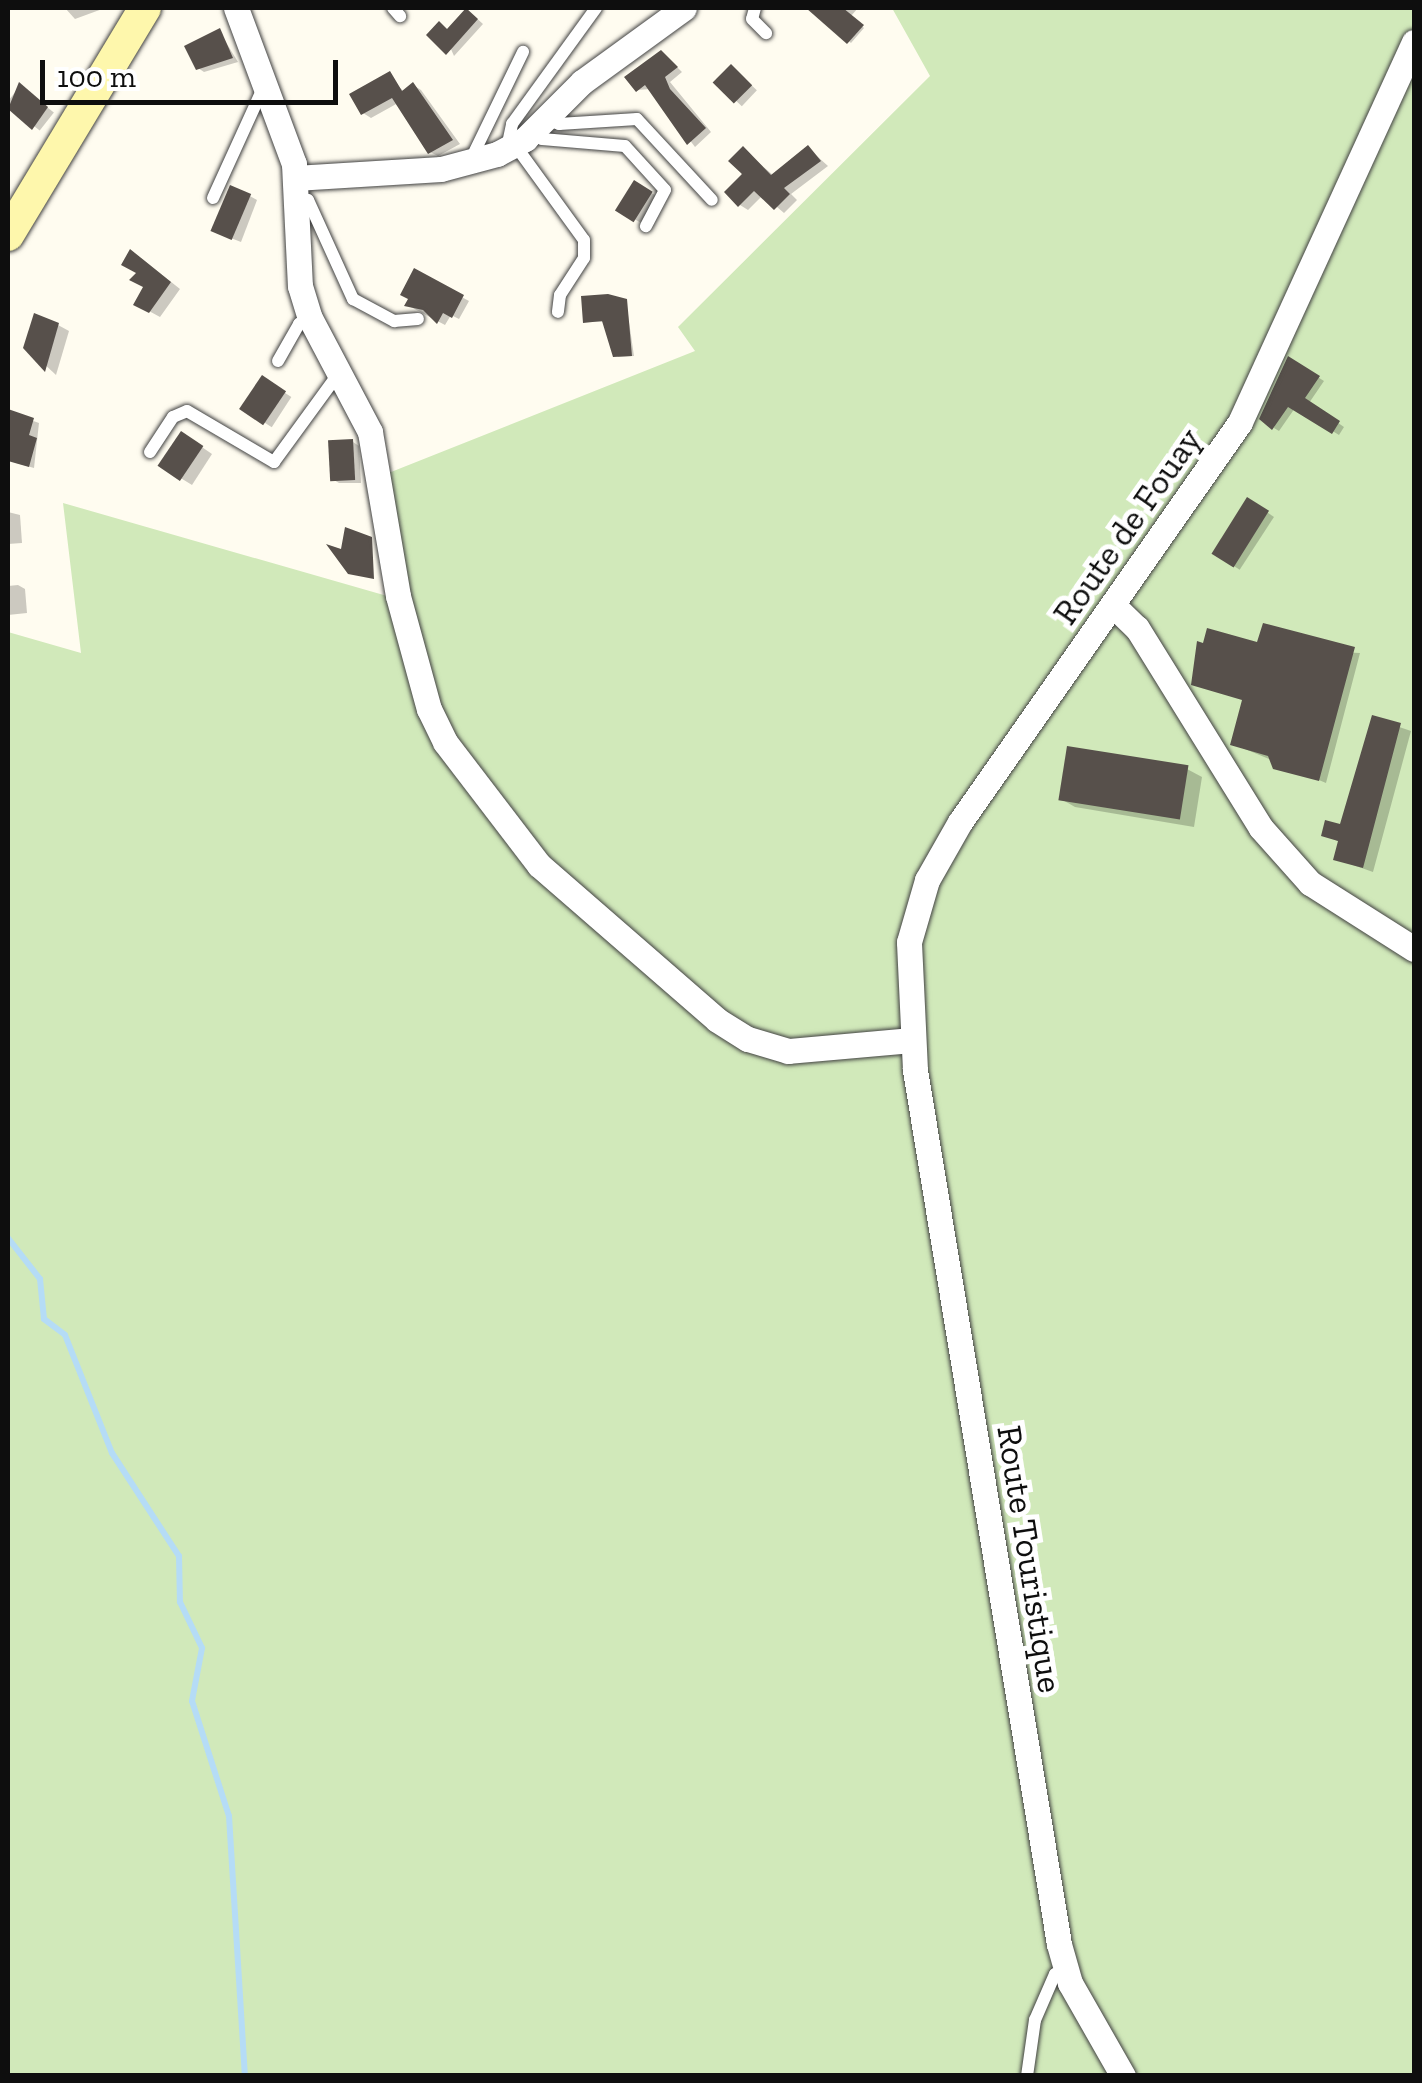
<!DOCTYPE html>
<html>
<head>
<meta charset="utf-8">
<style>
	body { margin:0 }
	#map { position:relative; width:1422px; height:2083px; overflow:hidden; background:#fffcf0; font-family:"Zilla Slab",serif }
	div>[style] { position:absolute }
	.green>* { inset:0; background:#d1e9ba }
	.shadow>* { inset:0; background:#0003; transform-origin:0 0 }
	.stream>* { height:6px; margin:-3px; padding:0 3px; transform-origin:3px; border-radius:3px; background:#b5dcf6 }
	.building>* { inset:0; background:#57504b; transform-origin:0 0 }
	.roads { filter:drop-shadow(0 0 2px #414141) drop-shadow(0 0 2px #414141) }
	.service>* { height:12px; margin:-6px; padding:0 6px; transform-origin:6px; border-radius:6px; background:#fff }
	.minor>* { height:25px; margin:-12.5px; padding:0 12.5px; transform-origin:12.5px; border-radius:12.5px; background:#fff }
	.secondary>* { height:32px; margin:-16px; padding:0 16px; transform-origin:16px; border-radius:16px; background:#fef7ac }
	span { translate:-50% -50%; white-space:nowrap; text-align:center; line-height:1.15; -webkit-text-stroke:10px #fff; paint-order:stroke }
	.street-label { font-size:35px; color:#0e0e0e }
	.frame { position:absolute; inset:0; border:10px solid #0e0e0e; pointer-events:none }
	.scale { position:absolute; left:40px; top:60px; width:298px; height:45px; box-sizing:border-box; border:5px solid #0e0e0e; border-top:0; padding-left:12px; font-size:30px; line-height:35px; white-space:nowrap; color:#0e0e0e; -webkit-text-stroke:8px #fff; paint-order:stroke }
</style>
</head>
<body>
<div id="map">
	<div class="green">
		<i style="clip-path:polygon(892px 8px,1414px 8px,1414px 2075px,8px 2075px,8px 632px,81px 653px,63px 503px,408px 602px,386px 474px,695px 351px,678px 327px,930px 76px)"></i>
	</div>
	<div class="shadow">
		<i style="clip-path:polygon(65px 8px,105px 8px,75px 19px)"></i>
		<i style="clip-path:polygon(826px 8px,858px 8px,851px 16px,864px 28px,851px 43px,819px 15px)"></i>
		<i style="clip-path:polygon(473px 15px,483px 24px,454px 56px,440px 24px,449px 31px)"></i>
		<i style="clip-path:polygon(219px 31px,238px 62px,204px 72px,198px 68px)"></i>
		<i style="clip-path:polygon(667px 57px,682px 72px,670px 82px,711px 132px,695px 147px,651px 89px,637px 90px)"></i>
		<i style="left:732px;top:67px;width:34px;height:22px;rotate:43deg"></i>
		<i style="clip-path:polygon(394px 81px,404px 92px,413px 85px,421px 90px,460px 144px,438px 156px,430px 152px,398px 103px,371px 118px,363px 113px)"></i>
		<i style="left:20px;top:86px;width:43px;height:23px;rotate:38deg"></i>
		<i style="clip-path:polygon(808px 148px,828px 166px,791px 194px,797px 200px,784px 213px,763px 195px,748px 210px,740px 205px,743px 149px,774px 176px)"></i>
		<i style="left:635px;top:184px;width:26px;height:31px;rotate:29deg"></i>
		<i style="clip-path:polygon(250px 196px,257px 200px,241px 242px,223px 235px)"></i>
		<i style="clip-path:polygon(141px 258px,180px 289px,160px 317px,136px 304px,146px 287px)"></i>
		<i style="clip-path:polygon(415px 272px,469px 301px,459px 319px,451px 315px,445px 325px,407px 305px)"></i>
		<i style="clip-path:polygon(626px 301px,634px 356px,618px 357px,605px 322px,586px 322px)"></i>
		<i style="clip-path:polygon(58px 325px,69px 331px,56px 375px,26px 347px)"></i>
		<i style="clip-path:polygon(1289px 359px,1324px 381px,1309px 403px,1344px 427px,1339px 435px,1295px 408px,1279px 431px,1274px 428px)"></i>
		<i style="left:262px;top:378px;width:35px;height:36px;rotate:33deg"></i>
		<i style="clip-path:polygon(11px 413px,39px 423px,34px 468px,16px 463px,8px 451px)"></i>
		<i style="clip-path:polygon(193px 441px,212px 454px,192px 485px,161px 466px)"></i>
		<i style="clip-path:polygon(353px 442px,359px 446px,361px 483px,339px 483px,332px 479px)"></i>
		<i style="left:1248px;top:500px;width:31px;height:63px;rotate:33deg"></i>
		<i style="clip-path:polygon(8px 512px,20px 515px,22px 543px,8px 544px)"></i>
		<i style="clip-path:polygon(18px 585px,25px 589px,27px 613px,8px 615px,8px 586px)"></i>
		<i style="clip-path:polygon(1205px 646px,1360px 653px,1326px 783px,1233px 744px,1244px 700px)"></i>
		<i style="clip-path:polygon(1373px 718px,1411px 731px,1373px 872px,1336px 859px,1340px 842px,1324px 835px,1341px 827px)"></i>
		<i style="clip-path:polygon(1187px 769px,1202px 777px,1194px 827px,1075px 807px,1061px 799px)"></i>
	</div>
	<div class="stream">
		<i style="left:8px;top:1238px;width:52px;rotate:52deg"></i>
		<i style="left:40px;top:1279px;width:40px;rotate:84.3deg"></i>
		<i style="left:44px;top:1319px;width:26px;rotate:37deg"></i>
		<i style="left:65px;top:1335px;width:127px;rotate:68.3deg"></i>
		<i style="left:112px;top:1453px;width:123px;rotate:57deg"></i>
		<i style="left:179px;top:1556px;width:46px;rotate:88.8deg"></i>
		<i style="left:180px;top:1602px;width:51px;rotate:64.4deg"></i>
		<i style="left:202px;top:1648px;width:54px;rotate:100.7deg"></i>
		<i style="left:192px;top:1701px;width:121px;rotate:72.2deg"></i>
		<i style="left:229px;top:1816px;width:260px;rotate:86.5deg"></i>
	</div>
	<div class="building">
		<i style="clip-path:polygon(466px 8px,478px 19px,446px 55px,426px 35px,439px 21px,447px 29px)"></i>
		<i style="clip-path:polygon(806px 8px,843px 8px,864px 25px,847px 44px)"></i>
		<i style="clip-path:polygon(220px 28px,233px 58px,196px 70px,184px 46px)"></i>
		<i style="clip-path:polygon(661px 50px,678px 67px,665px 77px,670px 89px,706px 128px,687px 145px,645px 85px,636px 92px,624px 77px)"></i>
		<i style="left:731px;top:64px;width:30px;height:26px;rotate:45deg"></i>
		<i style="clip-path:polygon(390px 71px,402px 91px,413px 82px,453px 140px,428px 154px,392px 98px,361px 115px,349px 94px)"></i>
		<i style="clip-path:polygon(19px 82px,48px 107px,32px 130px,8px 109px)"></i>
		<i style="clip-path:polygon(808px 145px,821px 161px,784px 188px,790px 194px,774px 210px,754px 191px,738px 207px,724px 192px,742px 174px,728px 161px,743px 146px,771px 175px)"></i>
		<i style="left:634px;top:180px;width:22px;height:36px;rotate:32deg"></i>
		<i style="left:230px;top:185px;width:23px;height:50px;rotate:23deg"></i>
		<i style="clip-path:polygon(130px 249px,171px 282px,149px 313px,133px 305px,143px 287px,129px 280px,136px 273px,121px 265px)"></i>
		<i style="clip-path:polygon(414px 268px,464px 295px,452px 318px,443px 313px,437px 324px,423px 310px,404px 306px,408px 299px,400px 295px)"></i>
		<i style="clip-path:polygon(608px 294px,627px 299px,632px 356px,613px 357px,602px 321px,583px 323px,581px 296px)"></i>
		<i style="clip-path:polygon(34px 313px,59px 323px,45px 372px,23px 348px)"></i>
		<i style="clip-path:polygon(1288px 356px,1320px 376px,1305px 398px,1340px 421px,1332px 434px,1288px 407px,1272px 430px,1259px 419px)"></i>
		<i style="left:262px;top:375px;width:29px;height:41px;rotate:34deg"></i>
		<i style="clip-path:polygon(8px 409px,34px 418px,29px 435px,37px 438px,29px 467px,8px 461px)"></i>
		<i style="left:181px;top:431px;width:27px;height:42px;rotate:34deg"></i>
		<i style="left:353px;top:439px;width:41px;height:25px;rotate:87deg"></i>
		<i style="left:1247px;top:497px;width:26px;height:67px;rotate:32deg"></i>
		<i style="clip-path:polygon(345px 527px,372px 537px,374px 579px,348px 574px,326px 544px,341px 549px)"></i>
		<i style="clip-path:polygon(1263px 623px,1355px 647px,1319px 781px,1273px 769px,1268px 756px,1230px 745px,1242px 700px,1191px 685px,1197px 641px,1203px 643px,1207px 628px,1257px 642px)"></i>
		<i style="clip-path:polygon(1372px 715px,1401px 723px,1363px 868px,1333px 860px,1338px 841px,1321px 836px,1325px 820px,1340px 824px)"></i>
		<i style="left:1067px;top:746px;width:123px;height:55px;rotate:9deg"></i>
	</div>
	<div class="roads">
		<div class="service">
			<i style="left:393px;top:8px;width:11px;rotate:49deg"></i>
			<i style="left:755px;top:8px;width:11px;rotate:105deg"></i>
			<i style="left:752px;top:19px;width:20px;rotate:45deg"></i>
			<i style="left:546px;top:119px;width:14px;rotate:21deg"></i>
			<i style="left:559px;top:124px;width:78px;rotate:-3.7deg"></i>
			<i style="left:637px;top:119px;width:110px;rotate:47.2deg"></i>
			<i style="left:533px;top:132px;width:11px;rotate:38deg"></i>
			<i style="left:542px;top:139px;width:83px;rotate:4.8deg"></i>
			<i style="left:625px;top:146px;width:59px;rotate:47.7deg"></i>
			<i style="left:665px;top:190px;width:41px;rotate:117.8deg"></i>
			<i style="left:515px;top:145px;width:117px;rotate:54deg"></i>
			<i style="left:584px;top:240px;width:18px;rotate:90deg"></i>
			<i style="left:584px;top:258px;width:44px;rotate:123deg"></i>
			<i style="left:560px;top:295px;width:17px;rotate:97deg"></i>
			<i style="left:507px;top:148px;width:25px;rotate:-78deg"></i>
			<i style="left:512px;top:124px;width:143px;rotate:-54.1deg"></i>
			<i style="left:472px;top:157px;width:117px;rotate:-64.1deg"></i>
			<i style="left:213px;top:198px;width:123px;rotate:-65.5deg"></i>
			<i style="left:295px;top:198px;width:13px;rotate:9deg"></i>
			<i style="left:308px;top:200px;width:109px;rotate:65.6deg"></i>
			<i style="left:353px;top:299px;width:47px;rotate:28.2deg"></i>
			<i style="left:394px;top:321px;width:24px;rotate:-5deg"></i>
			<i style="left:278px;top:361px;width:43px;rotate:-60.4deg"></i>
			<i style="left:299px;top:324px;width:13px;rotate:-29deg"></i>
			<i style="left:150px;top:452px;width:42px;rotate:-56.7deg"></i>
			<i style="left:173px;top:417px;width:15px;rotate:-23deg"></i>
			<i style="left:187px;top:411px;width:101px;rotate:30.4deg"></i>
			<i style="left:274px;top:462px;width:110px;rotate:-53.9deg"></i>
			<i style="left:1027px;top:2076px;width:57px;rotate:-81.9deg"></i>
			<i style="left:1035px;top:2020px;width:50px;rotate:-66.5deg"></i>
			<i style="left:1055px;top:1974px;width:11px;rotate:-27deg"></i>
		</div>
		<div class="minor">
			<i style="left:236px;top:8px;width:166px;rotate:69.6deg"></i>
			<i style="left:294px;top:164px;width:122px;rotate:87.2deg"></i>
			<i style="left:300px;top:286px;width:34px;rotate:73deg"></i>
			<i style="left:310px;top:318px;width:129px;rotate:62.2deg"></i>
			<i style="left:370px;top:432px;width:166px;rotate:80.3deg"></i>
			<i style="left:398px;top:596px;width:117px;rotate:74.7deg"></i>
			<i style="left:429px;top:709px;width:37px;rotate:64deg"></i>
			<i style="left:445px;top:742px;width:155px;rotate:52.6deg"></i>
			<i style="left:539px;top:865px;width:236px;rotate:41deg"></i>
			<i style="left:717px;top:1020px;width:36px;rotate:32deg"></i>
			<i style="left:748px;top:1039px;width:42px;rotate:16.7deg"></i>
			<i style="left:788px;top:1051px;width:123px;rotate:-5.1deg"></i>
			<i style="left:295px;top:178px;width:146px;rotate:-3.5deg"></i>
			<i style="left:441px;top:169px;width:58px;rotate:-15deg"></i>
			<i style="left:497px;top:154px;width:32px;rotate:-28deg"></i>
			<i style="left:525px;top:139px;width:81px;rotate:-45deg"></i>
			<i style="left:582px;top:82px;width:126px;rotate:-36deg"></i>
			<i style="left:1116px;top:608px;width:29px;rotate:44deg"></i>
			<i style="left:1137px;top:628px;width:235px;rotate:58.2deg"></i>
			<i style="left:1261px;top:828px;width:74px;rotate:48.3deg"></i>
			<i style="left:1310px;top:883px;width:123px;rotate:32.4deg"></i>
			<i style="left:1123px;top:2076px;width:107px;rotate:-119.7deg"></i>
			<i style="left:1070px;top:1983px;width:41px;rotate:-105.8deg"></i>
			<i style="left:1059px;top:1944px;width:886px;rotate:-99.36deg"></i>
			<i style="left:915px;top:1070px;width:128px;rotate:-92.7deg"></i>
			<i style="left:909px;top:942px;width:65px;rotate:-73.8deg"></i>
			<i style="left:927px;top:880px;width:67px;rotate:-60.4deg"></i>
			<i style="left:960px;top:822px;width:488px;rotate:-55deg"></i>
			<i style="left:1240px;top:422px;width:418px;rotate:-65.4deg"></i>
		</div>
		<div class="secondary">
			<i style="left:8px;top:235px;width:265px;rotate:-58.9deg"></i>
		</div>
	</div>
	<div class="street-label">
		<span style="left:1127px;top:526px;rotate:-55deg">Route de Fouay</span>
		<span style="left:1030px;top:1559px;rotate:81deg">Route Touristique</span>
	</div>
	<div class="frame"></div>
	<div class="scale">100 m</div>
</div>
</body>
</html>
